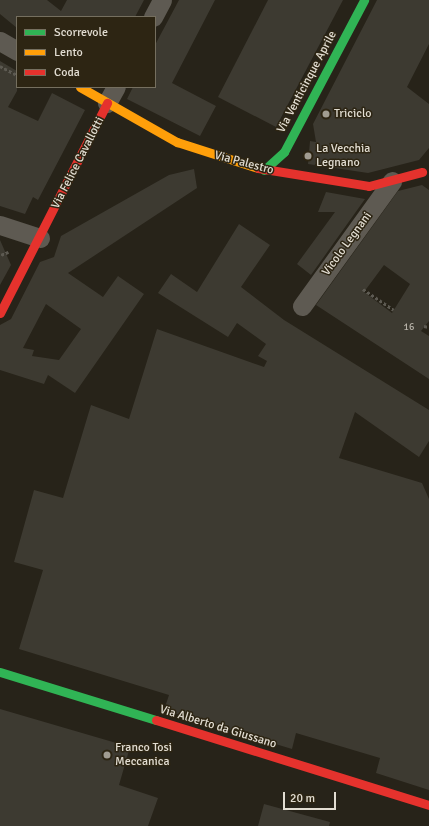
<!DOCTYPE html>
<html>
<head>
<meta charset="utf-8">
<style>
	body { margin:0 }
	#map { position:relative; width:429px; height:826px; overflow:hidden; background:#272319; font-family:Signika,sans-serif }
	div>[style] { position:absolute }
	.building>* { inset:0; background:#3d3a31 }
	.path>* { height:2.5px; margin-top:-1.25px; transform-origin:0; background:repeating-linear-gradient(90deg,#5d5a52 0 3px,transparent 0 5px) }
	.street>* { height:19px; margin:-9.5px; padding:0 9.5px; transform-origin:9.5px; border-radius:9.5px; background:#5e5a52 }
	.fast>* { height:9px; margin:-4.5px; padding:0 4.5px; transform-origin:4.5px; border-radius:4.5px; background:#30b455 }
	.slow>* { height:9px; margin:-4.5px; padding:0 4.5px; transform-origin:4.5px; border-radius:4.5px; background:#ff9f0a }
	.jam>* { height:9px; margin:-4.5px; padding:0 4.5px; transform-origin:4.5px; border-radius:4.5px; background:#e5322d }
	.dots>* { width:11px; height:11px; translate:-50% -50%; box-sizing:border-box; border:2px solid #2d2513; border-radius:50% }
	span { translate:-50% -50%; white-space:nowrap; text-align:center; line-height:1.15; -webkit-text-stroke:3px #2d2513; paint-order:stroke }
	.number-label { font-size:10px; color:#b9b4aa }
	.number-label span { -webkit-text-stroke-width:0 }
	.street-label { font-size:12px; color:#e2ddd2 }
	.poi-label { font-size:12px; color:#e2ddd2 }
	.left { translate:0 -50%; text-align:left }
	.legend { position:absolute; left:16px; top:16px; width:140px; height:72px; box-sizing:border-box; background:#2d2513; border:1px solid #756f5f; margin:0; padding:5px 7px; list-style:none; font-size:12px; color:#e2ddd2 }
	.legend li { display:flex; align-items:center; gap:8px; height:20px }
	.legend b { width:20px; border:1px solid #756f5f }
	.scale { position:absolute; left:283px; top:792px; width:53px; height:18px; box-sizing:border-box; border:2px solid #e2ddd2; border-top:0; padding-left:5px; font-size:12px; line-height:14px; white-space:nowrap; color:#e2ddd2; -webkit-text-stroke:3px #2d2513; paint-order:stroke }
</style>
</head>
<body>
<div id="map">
	<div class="building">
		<i style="clip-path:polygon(0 0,47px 0,61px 11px,67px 0,144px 0,135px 17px,17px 17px,17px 28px,0 14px)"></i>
		<i style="clip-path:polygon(179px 0,215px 0,172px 83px,216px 106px,200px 136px,127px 99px,133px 87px,155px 87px,155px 45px)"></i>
		<i style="clip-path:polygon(268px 0,343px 0,276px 127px,218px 97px)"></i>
		<i style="clip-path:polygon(377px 0,429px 0,429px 44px,407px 87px,429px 104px,429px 148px,419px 160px,368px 173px,308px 164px,310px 141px,316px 142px,313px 124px)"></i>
		<i style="clip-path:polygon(0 61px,17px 71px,17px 91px,8px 107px,38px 121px,52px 93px,85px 110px,38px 200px,33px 197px,25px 214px,0 206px)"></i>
		<i style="clip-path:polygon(evenodd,194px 169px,197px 188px,68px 273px,103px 297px,118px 276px,144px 294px,75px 393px,48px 375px,44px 384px,0 370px,0 325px,11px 319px,40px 262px,54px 257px,61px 236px,169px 175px,194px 169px,46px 304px,81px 329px,59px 360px,32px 356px,34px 350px,23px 348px,46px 304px)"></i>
		<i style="clip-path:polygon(evenodd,422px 185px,429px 190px,429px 321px,421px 331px,429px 336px,429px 379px,316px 305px,398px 191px,422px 185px,384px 265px,410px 284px,392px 313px,364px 292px,384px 265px)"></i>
		<i style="clip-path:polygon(326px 192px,365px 199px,311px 275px,297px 264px,335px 212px,318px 212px)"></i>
		<i style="clip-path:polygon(239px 224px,270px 245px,241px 287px,284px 320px,429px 410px,429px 441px,419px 457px,355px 412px,339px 458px,422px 483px,429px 499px,429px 790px,376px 773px,380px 758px,296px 733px,292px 749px,164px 710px,169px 695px,19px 649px,43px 570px,14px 562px,34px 490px,63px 498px,91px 405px,129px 419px,157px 329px,264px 367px,267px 361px,258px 356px,266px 344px,237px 323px,228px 337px,158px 293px,171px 274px,197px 292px)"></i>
		<i style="clip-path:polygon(0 240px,11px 265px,0 285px)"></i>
		<i style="clip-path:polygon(0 709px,130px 747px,119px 785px,158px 798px,148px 826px,0 826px)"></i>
		<i style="clip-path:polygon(264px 804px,330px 822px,329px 826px,258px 826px)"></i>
	</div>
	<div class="path">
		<i style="left:0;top:66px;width:19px;rotate:28deg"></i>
		<i style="left:1px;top:255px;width:8px;rotate:-23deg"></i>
		<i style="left:363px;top:289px;width:37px;rotate:34deg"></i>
		<i style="left:424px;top:326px;width:5px;rotate:11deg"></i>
	</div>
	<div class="street">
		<i style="left:153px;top:17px;width:19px;rotate:-62deg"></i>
		<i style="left:0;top:41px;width:20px;rotate:30deg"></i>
		<i style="left:107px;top:103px;width:18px;rotate:-61deg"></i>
		<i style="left:0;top:225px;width:42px;rotate:18deg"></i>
		<i style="left:302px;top:306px;width:154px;rotate:-54.2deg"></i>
	</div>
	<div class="fast">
		<i style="left:264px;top:170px;width:27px;rotate:-42deg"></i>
		<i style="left:284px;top:152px;width:172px;rotate:-62.2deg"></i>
		<i style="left:0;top:672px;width:163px;rotate:17.1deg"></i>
	</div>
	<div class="slow">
		<i style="left:80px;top:87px;width:112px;rotate:29.6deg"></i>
		<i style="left:177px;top:142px;width:85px;rotate:17.8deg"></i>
	</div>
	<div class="jam">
		<i style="left:258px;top:168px;width:112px;rotate:9.2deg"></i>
		<i style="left:369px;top:186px;width:55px;rotate:-14.8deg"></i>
		<i style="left:0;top:313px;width:236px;rotate:-63deg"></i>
		<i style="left:156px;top:720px;width:286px;rotate:17.3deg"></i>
	</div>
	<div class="dots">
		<i style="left:326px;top:114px;background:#a19c91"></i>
		<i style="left:308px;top:156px;background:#a19c91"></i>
		<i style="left:107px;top:755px;background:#a19c91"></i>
	</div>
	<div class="number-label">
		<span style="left:409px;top:328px">16</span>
	</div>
	<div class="street-label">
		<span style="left:307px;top:82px;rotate:-62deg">Via Venticinque Aprile</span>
		<span style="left:78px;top:163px;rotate:-63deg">Via Felice Cavallotti</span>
		<span style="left:244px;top:163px;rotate:15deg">Via Palestro</span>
		<span style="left:347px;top:244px;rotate:-54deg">Vicolo Legnani</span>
		<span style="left:218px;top:727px;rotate:17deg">Via Alberto da Giussano</span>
	</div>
	<div class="poi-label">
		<span class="left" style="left:334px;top:114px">Triciclo</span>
		<span class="left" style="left:316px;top:156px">La Vecchia<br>Legnano</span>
		<span class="left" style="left:115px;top:755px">Franco Tosi<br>Meccanica</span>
	</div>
	<ul class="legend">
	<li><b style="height:5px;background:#30b455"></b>Scorrevole</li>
	<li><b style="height:5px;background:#ff9f0a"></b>Lento</li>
	<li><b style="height:5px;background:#e5322d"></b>Coda</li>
	</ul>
	<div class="scale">20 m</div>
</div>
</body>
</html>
